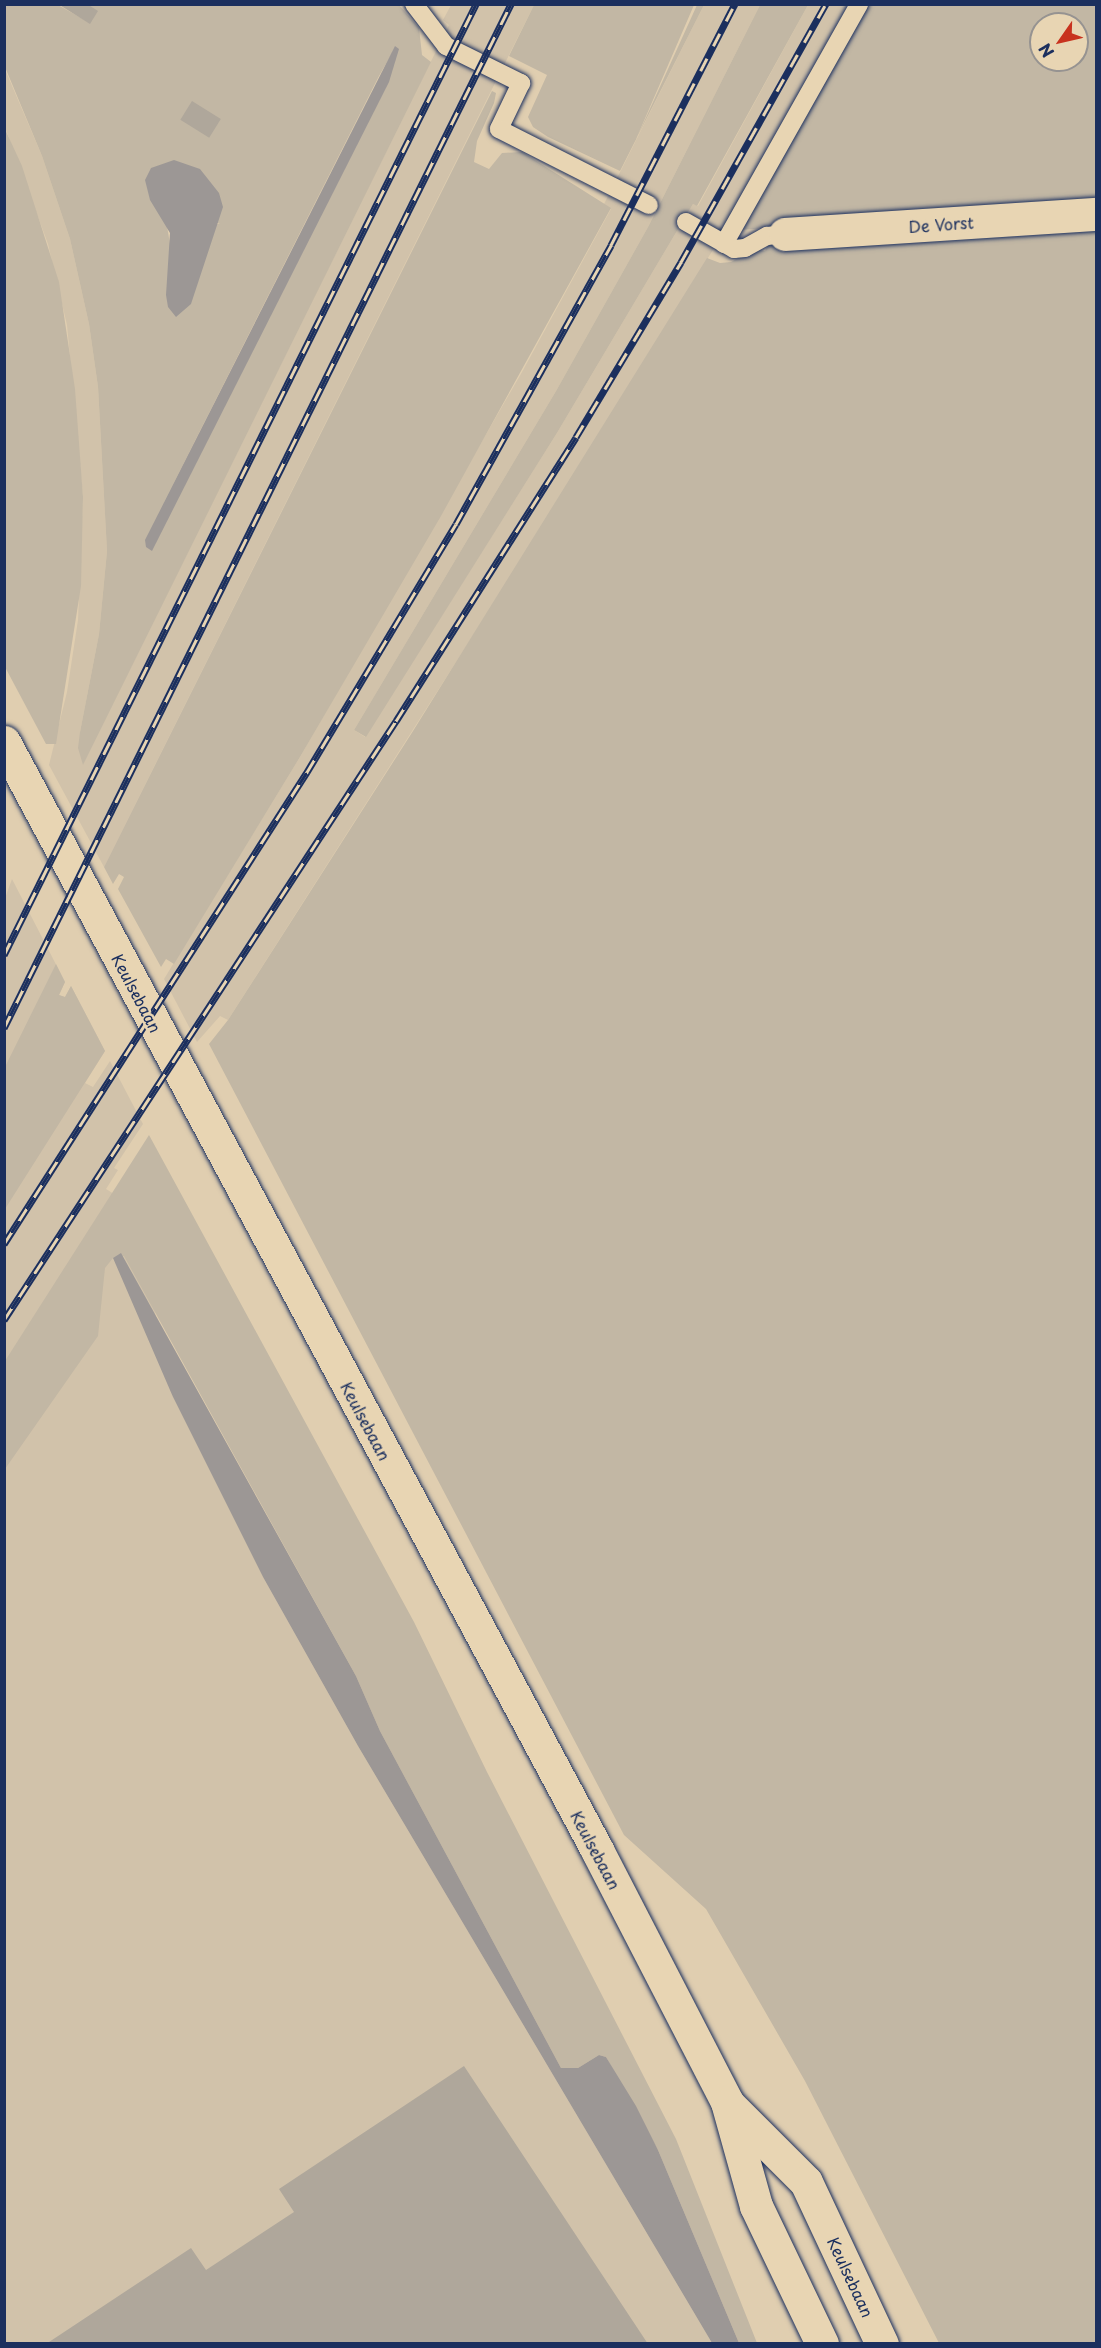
<!DOCTYPE html>
<html>
<head>
<meta charset="utf-8">
<style>
	body { margin:0 }
	#map { position:relative; width:1101px; height:2348px; overflow:hidden; background:#e0ceb0; font-family:"Playpen Sans",sans-serif }
	div>[style] { position:absolute }
	.built>* { inset:0; background:#d1c2aa }
	.green>* { inset:0; background:#c2b7a4 }
	.water>* { inset:0; background:#9c9795 }
	.building>* { inset:0; background:#afa79b; transform-origin:0 0 }
	.roads { filter:drop-shadow(0 0 2px #1b2f5e) drop-shadow(0 0 2px #1b2f5e) }
	.service>* { height:18px; margin:-9px; padding:0 9px; transform-origin:9px; border-radius:9px; background:#e8d5b3 }
	.minor>* { height:33px; margin:-16.5px; padding:0 16.5px; transform-origin:16.5px; border-radius:16.5px; background:#e8d5b3 }
	.secondary>* { height:33px; margin:-16.5px; padding:0 16.5px; transform-origin:16.5px; border-radius:16.5px; background:#e8d5b3 }
	.rail>* { height:7px; margin-top:-3.5px; transform-origin:0; background:repeating-linear-gradient(90deg,#e8d5b3 0 14px,#1b2f5e 0 28px); box-sizing:border-box; border-block:2px solid #1b2f5e }
	span { translate:-50% -50%; white-space:nowrap; text-align:center; line-height:1.15; -webkit-text-stroke:5px #e8d5b3; paint-order:stroke }
	.street-label { font-size:16px; color:#1b2f5e }
	.frame { position:absolute; inset:0; border:6px solid #1b2f5e; pointer-events:none }
	.north { position:absolute; left:1029px; top:12px; width:60px; height:60px; box-sizing:border-box; background:#e8d5b3; border:2px solid #969391; border-radius:50%; rotate:236deg; font-size:16px; font-weight:700; line-height:24px; text-align:center; color:#1b2f5e }
	.north::after { content:''; display:block; margin:auto; width:21px; height:27px; background:#c8321e; clip-path:polygon(50% 0,100% 100%,50% 72%,0 100%) }
</style>
</head>
<body>
<div id="map">
	<div class="built">
		<i style="clip-path:polygon(451px 5px,534px 5px,104px 867px,49px 765px,67px 692px,78px 620px,83px 497px,67px 325px,48px 244px,5px 127px,4px 67px,42px 156px,70px 239px,89px 324px,98px 387px,107px 551px,99px 634px,80px 732px,83px 764px,449px 25px,443px 20px)"></i>
		<i style="clip-path:polygon(704px 5px,760px 5px,648px 227px,556px 391px,354px 730px,365px 737px,557px 433px,693px 204px,698px 206px,808px 5px,852px 5px,728px 225px,593px 447px,228px 1020px,220px 1016px,197px 1042px,164px 979px,300px 757px,522px 372px,611px 209px,604px 204px)"></i>
		<i style="clip-path:polygon(12px 879px,65px 982px,59px 995px,65px 997px,71px 986px,105px 1051px,85px 1083px,93px 1087px,110px 1061px,143px 1124px,114px 1168px,118px 1170px,106px 1189px,114px 1194px,126px 1176px,173px 1397px,263px 1577px,358px 1746px,712px 2343px,5px 2344px,4px 901px)"></i>
	</div>
	<div class="green">
		<i style="clip-path:polygon(evenodd,114px 4px,399px 5px,419px 28px,422px 55px,431px 62px,83px 765px,78px 748px,80px 732px,99px 634px,107px 551px,98px 387px,89px 324px,70px 239px,42px 156px,5px 67px,4px 5px,58px 5px,90px 23px,87px 5px,114px 4px,396px 46px,145px 540px,379px 76px,396px 46px,114px 4px,220px 223px,170px 244px,167px 226px,220px 223px)"></i>
		<i style="clip-path:polygon(534px 5px,694px 5px,634px 144px,697px 5px,704px 5px,620px 171px,548px 137px,533px 127px,528px 117px,547px 75px,509px 56px)"></i>
		<i style="clip-path:polygon(760px 5px,808px 5px,697px 206px,693px 204px,557px 433px,366px 737px,354px 730px,556px 391px,648px 227px)"></i>
		<i style="clip-path:polygon(evenodd,866px 5px,1096px 5px,1096px 205px,739px 230px,866px 5px,1041px 24px,1077px 24px,1077px 60px,1041px 60px,1041px 24px)"></i>
		<i style="clip-path:polygon(492px 91px,496px 93px,494px 103px,477px 141px,474px 162px,489px 169px,502px 153px,522px 152px,611px 208px,441px 516px,300px 757px,174px 964px,166px 959px,161px 967px,118px 889px,124px 877px,119px 874px,113px 884px,104px 867px)"></i>
		<i style="clip-path:polygon(4px 127px,22px 166px,59px 282px,75px 389px,83px 497px,81px 586px,56px 744px,46px 744px,5px 667px)"></i>
		<i style="clip-path:polygon(1096px 223px,1096px 2343px,939px 2343px,805px 2081px,706px 1909px,624px 1835px,209px 1044px,228px 1020px,413px 731px,707px 258px,720px 263px,731px 262px,755px 249px,765px 251px,769px 243px)"></i>
		<i style="clip-path:polygon(56px 964px,65px 982px,59px 995px,65px 997px,71px 986px,105px 1051px,5px 1209px,5px 1067px)"></i>
		<i style="clip-path:polygon(149px 1135px,414px 1622px,487px 1772px,676px 2139px,757px 2343px,739px 2343px,658px 2150px,606px 2057px,599px 2055px,578px 2068px,561px 2068px,380px 1731px,356px 1676px,124px 1256px,113px 1258px,105px 1268px,98px 1336px,5px 1469px,5px 1361px)"></i>
	</div>
	<div class="water">
		<i style="clip-path:polygon(395px 46px,399px 49px,389px 82px,152px 551px,146px 547px,145px 540px)"></i>
		<i style="clip-path:polygon(174px 160px,200px 169px,219px 193px,223px 207px,191px 304px,176px 317px,168px 307px,166px 295px,170px 233px,150px 200px,145px 180px,151px 168px)"></i>
		<i style="clip-path:polygon(121px 1253px,356px 1676px,380px 1731px,561px 2068px,578px 2068px,599px 2055px,606px 2057px,636px 2106px,658px 2150px,739px 2343px,712px 2343px,358px 1746px,263px 1577px,173px 1397px,113px 1258px)"></i>
	</div>
	<div class="building">
		<i style="clip-path:polygon(58px 4px,87px 4px,98px 11px,90px 24px)"></i>
		<i style="left:192px;top:101px;width:34px;height:22px;rotate:32deg"></i>
		<i style="clip-path:polygon(464px 2066px,648px 2344px,46px 2344px,191px 2248px,206px 2270px,294px 2212px,279px 2189px)"></i>
	</div>
	<div class="roads">
		<div class="service">
			<i style="left:414px;top:4px;width:53px;rotate:52.7deg"></i>
			<i style="left:446px;top:46px;width:84px;rotate:26.3deg"></i>
			<i style="left:521px;top:83px;width:51px;rotate:115.6deg"></i>
			<i style="left:499px;top:129px;width:168px;rotate:26.9deg"></i>
			<i style="left:686px;top:222px;width:55px;rotate:29.4deg"></i>
			<i style="left:734px;top:249px;width:11px;rotate:-5deg"></i>
			<i style="left:745px;top:248px;width:25px;rotate:-29deg"></i>
			<i style="left:767px;top:236px;width:18px;rotate:-6deg"></i>
			<i style="left:724px;top:244px;width:275px;rotate:-60.6deg"></i>
		</div>
		<div class="minor">
			<i style="left:785px;top:234px;width:312px;rotate:-3.7deg"></i>
		</div>
		<div class="secondary">
			<i style="left:4px;top:742px;width:1257px;rotate:61.84deg"></i>
			<i style="left:597px;top:1850px;width:284px;rotate:62.7deg"></i>
			<i style="left:727px;top:2102px;width:108px;rotate:74.4deg"></i>
			<i style="left:756px;top:2206px;width:153px;rotate:64.4deg"></i>
			<i style="left:728px;top:2104px;width:110px;rotate:45deg"></i>
			<i style="left:806px;top:2182px;width:179px;rotate:64.9deg"></i>
		</div>
	</div>
	<div class="rail">
		<i style="left:4px;top:955px;width:1062px;rotate:-63.6deg"></i>
		<i style="left:4px;top:1028px;width:1143px;rotate:-63.66deg"></i>
		<i style="left:4px;top:1244px;width:561px;rotate:-57.3deg"></i>
		<i style="left:307px;top:772px;width:289px;rotate:-59deg"></i>
		<i style="left:456px;top:524px;width:319px;rotate:-60.9deg"></i>
		<i style="left:611px;top:245px;width:271px;rotate:-62.8deg"></i>
		<i style="left:4px;top:1320px;width:716px;rotate:-56.8deg"></i>
		<i style="left:396px;top:721px;width:336px;rotate:-57.6deg"></i>
		<i style="left:576px;top:437px;width:204px;rotate:-59deg"></i>
		<i style="left:681px;top:262px;width:296px;rotate:-60.7deg"></i>
	</div>
	<div class="street-label">
		<span style="left:941px;top:224px;rotate:-4deg">De Vorst</span>
		<span style="left:137px;top:993px;rotate:62deg">Keulsebaan</span>
		<span style="left:366px;top:1421px;rotate:62deg">Keulsebaan</span>
		<span style="left:596px;top:1850px;rotate:62deg">Keulsebaan</span>
		<span style="left:851px;top:2277px;rotate:65deg">Keulsebaan</span>
	</div>
	<div class="frame"></div>
	<div class="north">N</div>
</div>
</body>
</html>
